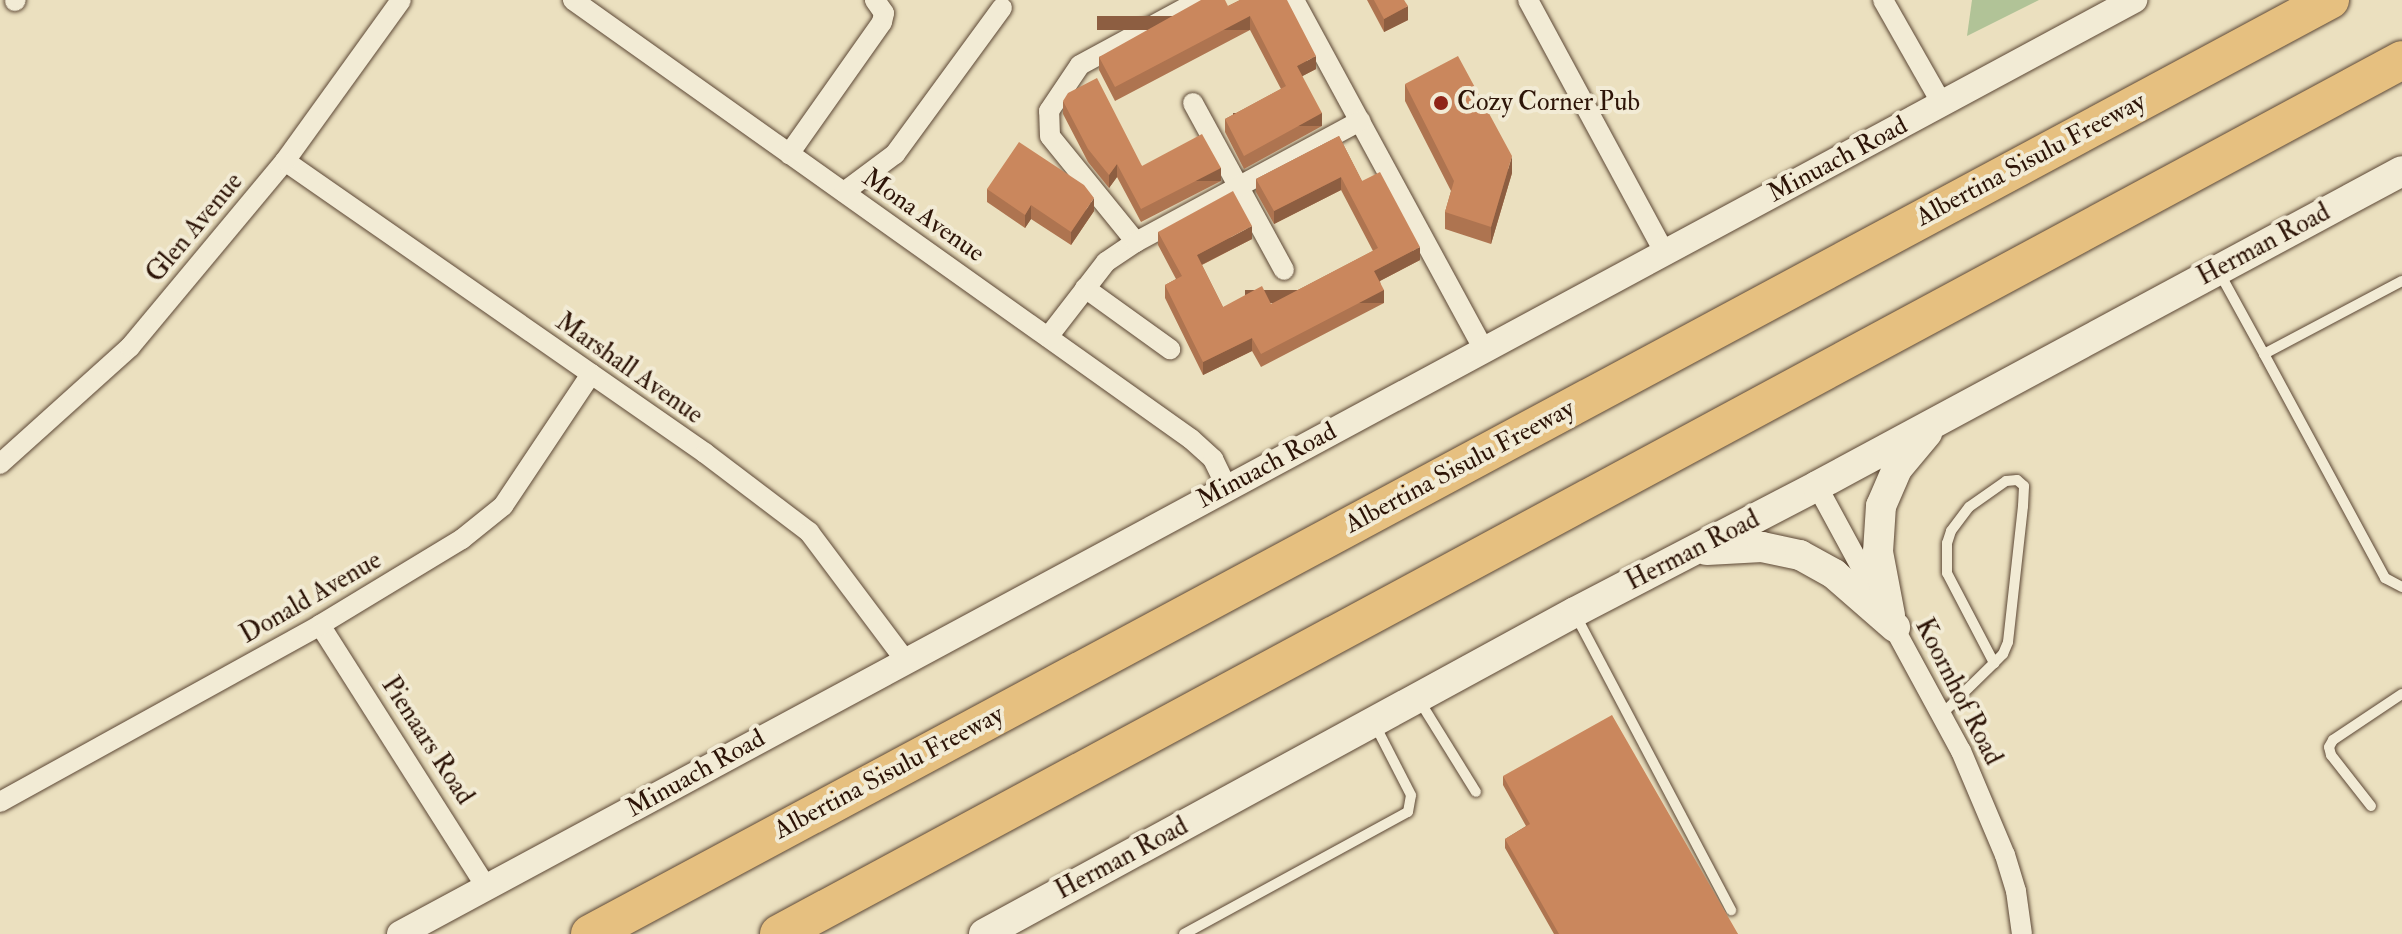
<!DOCTYPE html>
<html>
<head>
<meta charset="utf-8">
<style>
	body { margin:0 }
	#map { position:relative; width:2402px; height:934px; overflow:hidden; background:#ebe0bf; font-family:"IM FELL Double Pica",serif }
	div>[style] { position:absolute }
	.green>* { inset:0; background:#b1c397 }
	.roads { filter:drop-shadow(0 0 2px #5c4735) drop-shadow(0 0 2px #5c4735) }
	.service>* { height:10px; margin:-5px; padding:0 5px; transform-origin:5px; border-radius:5px; background:#f2ebd5 }
	.minor>* { height:20px; margin:-10px; padding:0 10px; transform-origin:10px; border-radius:10px; background:#f2ebd5 }
	.tertiary>* { height:26px; margin:-13px; padding:0 13px; transform-origin:13px; border-radius:13px; background:#f2ebd5 }
	.secondary>* { height:30px; margin:-15px; padding:0 15px; transform-origin:15px; border-radius:15px; background:#f2ebd5 }
	.motorway>* { height:38px; margin:-19px; padding:0 19px; transform-origin:19px; border-radius:19px; background:#e6c080 }
	.wall>* { inset:0; background:#ae7450 }
	.shaded-wall>* { inset:0; background:#8d5e41; transform-origin:0 0 }
	.building>* { inset:0; background:#ca875d }
	.dots>* { width:22px; height:22px; translate:-50% -50%; box-sizing:border-box; border:4px solid #f2ebd5; border-radius:50% }
	span { translate:-50% -50%; white-space:nowrap; text-align:center; line-height:1.15; -webkit-text-stroke:8px #f2ebd5; paint-order:stroke }
	.poi-label { font-size:26px; color:#2d1407 }
	.left { translate:0 -50%; text-align:left }
	.street-label { font-size:26px; color:#2d1407 }
</style>
</head>
<body>
<div id="map">
	<div class="green">
		<i style="clip-path:polygon(1972px 0,2039px 0,1967px 36px)"></i>
	</div>
	<div class="roads">
		<div class="service">
			<i style="left:2219px;top:272px;width:94px;rotate:61.2deg"></i>
			<i style="left:2264px;top:354px;width:156px;rotate:-27.9deg"></i>
			<i style="left:2264px;top:354px;width:255px;rotate:61.6deg"></i>
			<i style="left:2385px;top:578px;width:19px;rotate:28deg"></i>
			<i style="left:1575px;top:614px;width:335px;rotate:62.2deg"></i>
			<i style="left:1419px;top:700px;width:108px;rotate:58.2deg"></i>
			<i style="left:1942px;top:714px;width:73px;rotate:-44.4deg"></i>
			<i style="left:1994px;top:663px;width:13px;rotate:-45deg"></i>
			<i style="left:2003px;top:654px;width:13px;rotate:-67deg"></i>
			<i style="left:2008px;top:642px;width:137px;rotate:-83.7deg"></i>
			<i style="left:2023px;top:506px;width:20px;rotate:-87deg"></i>
			<i style="left:2024px;top:486px;width:9px;rotate:-139deg"></i>
			<i style="left:2017px;top:480px;width:11px;rotate:175deg"></i>
			<i style="left:2006px;top:481px;width:45px;rotate:144.9deg"></i>
			<i style="left:1969px;top:507px;width:30px;rotate:127deg"></i>
			<i style="left:1951px;top:531px;width:13px;rotate:108deg"></i>
			<i style="left:1947px;top:543px;width:30px;rotate:90deg"></i>
			<i style="left:1947px;top:573px;width:102px;rotate:62.4deg"></i>
			<i style="left:2371px;top:806px;width:65px;rotate:-128.1deg"></i>
			<i style="left:2331px;top:755px;width:8px;rotate:-104deg"></i>
			<i style="left:2329px;top:747px;width:8px;rotate:-60deg"></i>
			<i style="left:2333px;top:740px;width:83px;rotate:-33.7deg"></i>
			<i style="left:1184px;top:934px;width:255px;rotate:-28.6deg"></i>
			<i style="left:1408px;top:812px;width:17px;rotate:-80deg"></i>
			<i style="left:1411px;top:795px;width:81px;rotate:-117.2deg"></i>
		</div>
		<div class="minor">
			<i style="left:573px;top:0;width:758px;rotate:35.39deg"></i>
			<i style="left:1191px;top:439px;width:30px;rotate:42deg"></i>
			<i style="left:1213px;top:459px;width:32px;rotate:64deg"></i>
			<i style="left:1294px;top:0;width:398px;rotate:61.5deg"></i>
			<i style="left:1528px;top:0;width:288px;rotate:61.6deg"></i>
			<i style="left:1883px;top:0;width:120px;rotate:60.4deg"></i>
			<i style="left:15px;top:1px;width:1px;rotate:-45deg"></i>
			<i style="left:1193px;top:103px;width:190px;rotate:61.4deg"></i>
			<i style="left:789px;top:154px;width:161px;rotate:-54.8deg"></i>
			<i style="left:882px;top:22px;width:9px;rotate:-77deg"></i>
			<i style="left:884px;top:13px;width:16px;rotate:-125deg"></i>
			<i style="left:285px;top:161px;width:512px;rotate:34.81deg"></i>
			<i style="left:705px;top:453px;width:131px;rotate:37.2deg"></i>
			<i style="left:809px;top:532px;width:160px;rotate:53.1deg"></i>
			<i style="left:844px;top:192px;width:64px;rotate:-36.7deg"></i>
			<i style="left:895px;top:154px;width:181px;rotate:-53.8deg"></i>
			<i style="left:1136px;top:242px;width:136px;rotate:-129.1deg"></i>
			<i style="left:1050px;top:136px;width:25px;rotate:-92deg"></i>
			<i style="left:1049px;top:111px;width:55px;rotate:-56deg"></i>
			<i style="left:1080px;top:65px;width:136px;rotate:-28.4deg"></i>
			<i style="left:1085px;top:288px;width:105px;rotate:35.7deg"></i>
			<i style="left:1048px;top:337px;width:95px;rotate:-52.3deg"></i>
			<i style="left:1106px;top:262px;width:36px;rotate:-34deg"></i>
			<i style="left:1136px;top:242px;width:255px;rotate:-28.4deg"></i>
			<i style="left:0;top:464px;width:175px;rotate:-42deg"></i>
			<i style="left:130px;top:347px;width:242px;rotate:-50.2deg"></i>
			<i style="left:285px;top:161px;width:198px;rotate:-54.2deg"></i>
			<i style="left:1817px;top:486px;width:302px;rotate:61.5deg"></i>
			<i style="left:1961px;top:751px;width:113px;rotate:67.1deg"></i>
			<i style="left:2005px;top:855px;width:38px;rotate:73deg"></i>
			<i style="left:2016px;top:891px;width:43px;rotate:82.1deg"></i>
			<i style="left:320px;top:625px;width:312px;rotate:57.6deg"></i>
			<i style="left:0;top:802px;width:366px;rotate:-28.9deg"></i>
			<i style="left:320px;top:625px;width:166px;rotate:-31.2deg"></i>
			<i style="left:462px;top:539px;width:53px;rotate:-38.8deg"></i>
			<i style="left:503px;top:506px;width:159px;rotate:-56.3deg"></i>
		</div>
		<div class="tertiary">
			<i style="left:400px;top:934px;width:1970px;rotate:-28.31deg"></i>
		</div>
		<div class="secondary">
			<i style="left:1707px;top:550px;width:55px;rotate:-3.1deg"></i>
			<i style="left:1762px;top:547px;width:39px;rotate:12deg"></i>
			<i style="left:1800px;top:555px;width:39px;rotate:29deg"></i>
			<i style="left:1834px;top:574px;width:81px;rotate:41deg"></i>
			<i style="left:1890px;top:615px;width:64px;rotate:-100.8deg"></i>
			<i style="left:1878px;top:552px;width:46px;rotate:-86.3deg"></i>
			<i style="left:1881px;top:506px;width:40px;rotate:-66.6deg"></i>
			<i style="left:1897px;top:469px;width:47px;rotate:-50.2deg"></i>
			<i style="left:984px;top:934px;width:673px;rotate:-28.58deg"></i>
			<i style="left:1575px;top:612px;width:273px;rotate:-27.5deg"></i>
			<i style="left:1817px;top:486px;width:664px;rotate:-28.3deg"></i>
		</div>
		<div class="motorway">
			<i style="left:590px;top:934px;width:1975px;rotate:-28.23deg"></i>
			<i style="left:779px;top:934px;width:1843px;rotate:-28.3deg"></i>
		</div>
	</div>
	<div class="wall">
		<i style="clip-path:polygon(1240px 0,1316px 69px,1302px 76px,1322px 126px,1244px 169px,1225px 132px,1225px 119px,1281px 89px,1250px 30px,1115px 101px,1099px 70px,1099px 57px,1228px 6px)"></i>
		<i style="clip-path:polygon(1367px 0,1404px 0,1408px 20px,1384px 32px)"></i>
		<i style="clip-path:polygon(1405px 84px,1512px 173px,1491px 244px,1445px 229px,1445px 212px,1451px 191px,1405px 101px)"></i>
		<i style="clip-path:polygon(1063px 101px,1142px 166px,1221px 181px,1141px 222px,1117px 177px,1109px 188px,1088px 162px,1063px 114px)"></i>
		<i style="clip-path:polygon(1339px 136px,1362px 181px,1420px 260px,1380px 281px,1384px 303px,1261px 367px,1252px 351px,1203px 375px,1165px 298px,1165px 285px,1176px 279px,1158px 245px,1158px 232px,1252px 239px,1202px 265px,1223px 307px,1271px 304px,1373px 251px,1341px 190px,1274px 224px,1256px 192px,1256px 179px)"></i>
		<i style="clip-path:polygon(987px 189px,1094px 211px,1071px 245px,1031px 219px,1025px 228px,987px 202px)"></i>
		<i style="clip-path:polygon(1503px 776px,1738px 934px,1554px 934px,1505px 848px,1505px 839px,1526px 826px,1503px 785px)"></i>
	</div>
	<div class="shaded-wall">
		<i style="clip-path:polygon(1408px 6px,1408px 20px,1384px 32px,1384px 19px)"></i>
		<i style="left:1250px;top:16px;width:14px;height:153px;rotate:90deg"></i>
		<i style="clip-path:polygon(1316px 56px,1316px 69px,1297px 79px,1297px 66px)"></i>
		<i style="left:1322px;top:113px;width:13px;height:89px;rotate:90deg"></i>
		<i style="clip-path:polygon(1512px 156px,1512px 173px,1491px 244px,1491px 227px)"></i>
		<i style="clip-path:polygon(1117px 164px,1117px 177px,1109px 188px,1109px 175px)"></i>
		<i style="left:1221px;top:168px;width:13px;height:90px;rotate:90deg"></i>
		<i style="clip-path:polygon(1341px 177px,1341px 190px,1274px 224px,1274px 211px)"></i>
		<i style="clip-path:polygon(1094px 198px,1094px 211px,1071px 245px,1071px 232px)"></i>
		<i style="clip-path:polygon(1031px 205px,1031px 219px,1025px 228px,1025px 215px)"></i>
		<i style="clip-path:polygon(1252px 226px,1252px 239px,1197px 267px,1197px 255px)"></i>
		<i style="clip-path:polygon(1420px 247px,1420px 260px,1374px 284px,1374px 271px)"></i>
		<i style="left:1384px;top:290px;width:13px;height:139px;rotate:90deg"></i>
		<i style="clip-path:polygon(1252px 338px,1252px 351px,1203px 375px,1203px 362px)"></i>
	</div>
	<div class="building">
		<i style="clip-path:polygon(1201px 0,1225px 0,1228px 6px,1240px 0,1287px 0,1316px 56px,1297px 66px,1322px 113px,1244px 156px,1225px 119px,1286px 86px,1250px 16px,1115px 87px,1099px 57px)"></i>
		<i style="clip-path:polygon(1374px 0,1404px 0,1408px 6px,1384px 19px)"></i>
		<i style="clip-path:polygon(1458px 56px,1512px 156px,1491px 227px,1445px 212px,1454px 181px,1405px 84px)"></i>
		<i style="clip-path:polygon(1097px 78px,1142px 166px,1202px 134px,1221px 168px,1141px 209px,1117px 164px,1109px 175px,1088px 149px,1063px 101px,1068px 93px)"></i>
		<i style="clip-path:polygon(1339px 136px,1362px 181px,1380px 172px,1420px 247px,1374px 271px,1384px 290px,1261px 354px,1252px 338px,1203px 362px,1165px 285px,1182px 276px,1158px 232px,1233px 191px,1252px 226px,1197px 255px,1223px 307px,1262px 286px,1271px 304px,1378px 248px,1341px 177px,1274px 211px,1256px 179px)"></i>
		<i style="clip-path:polygon(1019px 142px,1084px 185px,1094px 198px,1071px 232px,1031px 205px,1025px 215px,987px 189px)"></i>
		<i style="clip-path:polygon(1612px 715px,1738px 934px,1559px 934px,1505px 839px,1530px 824px,1503px 776px)"></i>
	</div>
	<div class="dots">
		<i style="left:1441px;top:103px;background:#8f2418"></i>
	</div>
	<div class="poi-label">
		<span class="left" style="left:1457px;top:103px">Cozy Corner Pub</span>
	</div>
	<div class="street-label">
		<span style="left:1838px;top:160px;rotate:-28deg">Minuach Road</span>
		<span style="left:2031px;top:160px;rotate:-28deg">Albertina Sisulu Freeway</span>
		<span style="left:923px;top:216px;rotate:35deg">Mona Avenue</span>
		<span style="left:195px;top:228px;rotate:-50deg">Glen Avenue</span>
		<span style="left:2264px;top:245px;rotate:-28deg">Herman Road</span>
		<span style="left:629px;top:369px;rotate:35deg">Marshall Avenue</span>
		<span style="left:1267px;top:466px;rotate:-28deg">Minuach Road</span>
		<span style="left:1460px;top:467px;rotate:-28deg">Albertina Sisulu Freeway</span>
		<span style="left:1693px;top:551px;rotate:-27deg">Herman Road</span>
		<span style="left:311px;top:598px;rotate:-30deg">Donald Avenue</span>
		<span style="left:1958px;top:692px;rotate:63deg">Koornhof Road</span>
		<span style="left:427px;top:741px;rotate:57deg">Pienaars Road</span>
		<span style="left:889px;top:773px;rotate:-28deg">Albertina Sisulu Freeway</span>
		<span style="left:696px;top:774px;rotate:-29deg">Minuach Road</span>
		<span style="left:1122px;top:859px;rotate:-28deg">Herman Road</span>
	</div>
</div>
</body>
</html>
